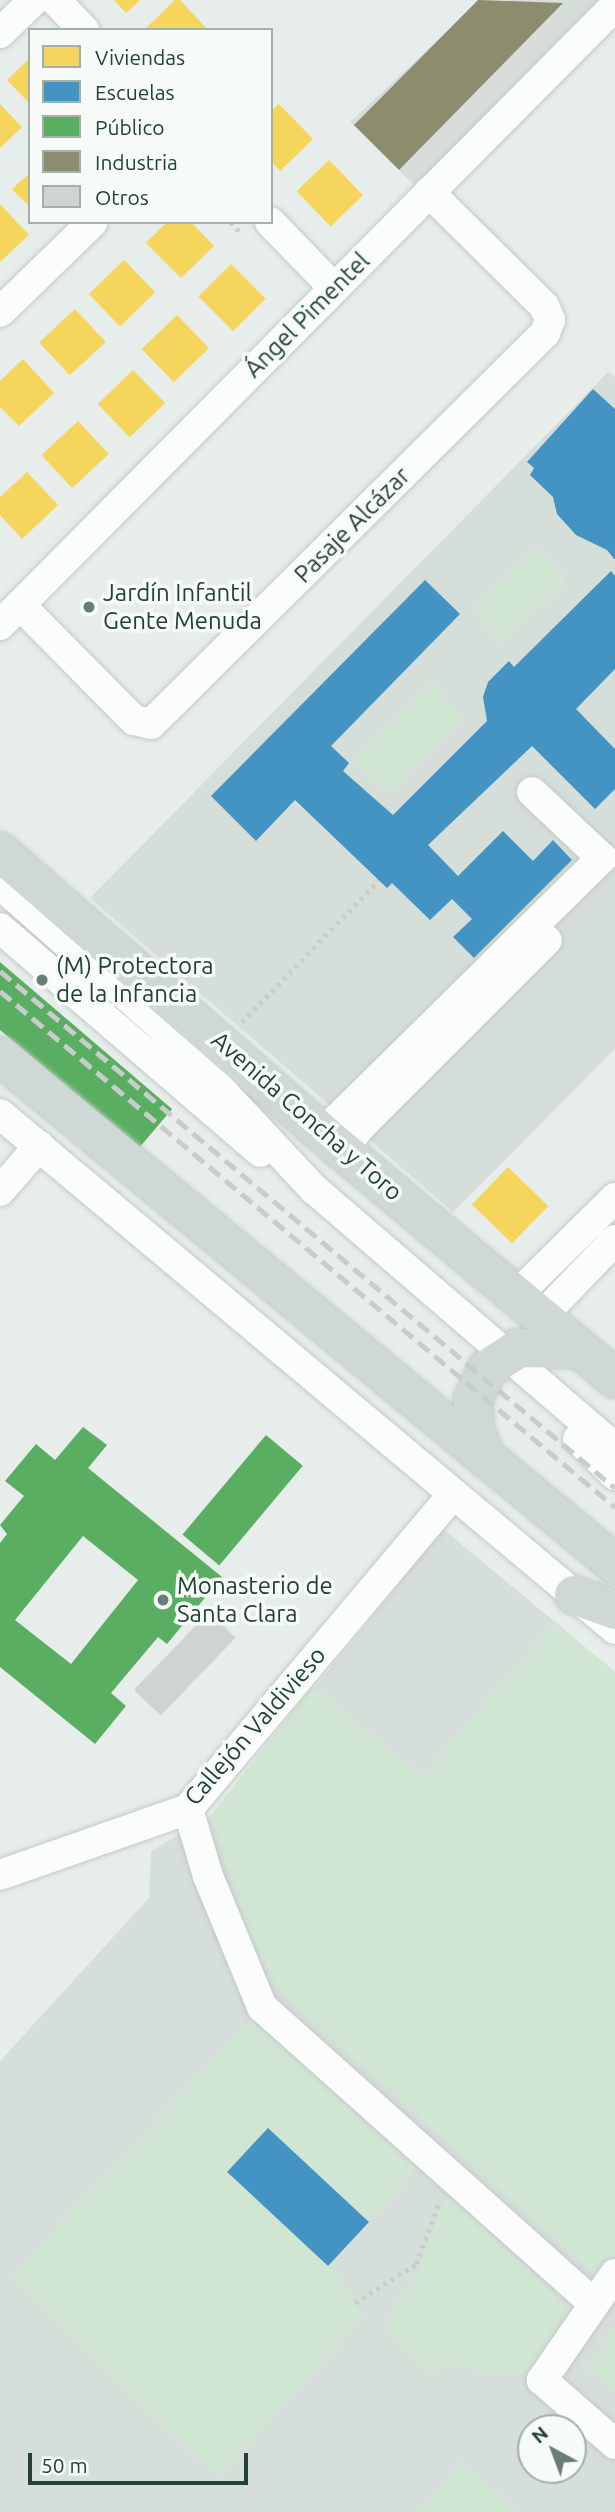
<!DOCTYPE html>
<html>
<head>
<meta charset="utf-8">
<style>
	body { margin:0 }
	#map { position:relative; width:615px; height:2512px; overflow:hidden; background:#e7edea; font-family:Ubuntu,sans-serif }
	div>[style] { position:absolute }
	.built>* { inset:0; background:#d5ded9 }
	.green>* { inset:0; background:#d0e6d3; transform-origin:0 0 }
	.homes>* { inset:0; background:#f6d55c; transform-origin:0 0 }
	.schools>* { inset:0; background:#4393c3; transform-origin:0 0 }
	.public>* { inset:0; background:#5aae61; transform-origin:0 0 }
	.industry>* { inset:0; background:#8c8c6e }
	.building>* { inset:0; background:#ced4d1; transform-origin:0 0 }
	.path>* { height:4.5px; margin-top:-2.25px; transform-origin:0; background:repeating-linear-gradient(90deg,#c6cec9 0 3.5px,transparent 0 8.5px) }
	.roads { filter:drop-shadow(0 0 2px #c4cac7) drop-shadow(0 0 2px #c4cac7) }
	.minor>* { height:30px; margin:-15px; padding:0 15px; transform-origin:15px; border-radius:15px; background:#fbfcfc }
	.major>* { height:38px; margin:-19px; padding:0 19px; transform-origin:19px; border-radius:19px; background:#ced8d4 }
	.rail>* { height:5px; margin-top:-2.5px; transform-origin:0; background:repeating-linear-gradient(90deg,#c8cdcb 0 14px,transparent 0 21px) }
	.dots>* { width:19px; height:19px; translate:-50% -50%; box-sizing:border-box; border:4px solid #f6fbf7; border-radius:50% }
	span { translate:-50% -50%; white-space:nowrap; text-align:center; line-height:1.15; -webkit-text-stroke:7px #f6fbf7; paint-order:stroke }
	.street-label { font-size:24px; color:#224234 }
	.poi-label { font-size:24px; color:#224234 }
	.left { translate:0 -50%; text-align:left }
	.legend { position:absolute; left:28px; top:28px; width:245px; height:196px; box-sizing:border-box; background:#f6fbf7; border:2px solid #a1b1a9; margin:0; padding:9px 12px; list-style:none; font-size:21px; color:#224234 }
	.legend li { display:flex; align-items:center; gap:14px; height:35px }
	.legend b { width:35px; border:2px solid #a1b1a9 }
	.north { position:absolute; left:517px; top:2414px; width:70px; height:70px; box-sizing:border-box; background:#f6fbf7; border:2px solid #a1b1a9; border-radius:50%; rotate:319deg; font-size:19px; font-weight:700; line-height:28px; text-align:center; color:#224234 }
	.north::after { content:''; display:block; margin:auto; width:24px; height:32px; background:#677e74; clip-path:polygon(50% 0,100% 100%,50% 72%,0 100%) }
	.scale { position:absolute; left:28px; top:2453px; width:220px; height:32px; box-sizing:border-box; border:4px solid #224234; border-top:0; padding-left:9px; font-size:21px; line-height:24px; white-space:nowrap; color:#224234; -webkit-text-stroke:5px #f6fbf7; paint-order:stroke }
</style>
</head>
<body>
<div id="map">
	<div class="built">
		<i style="clip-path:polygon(481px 0,598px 0,415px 186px,350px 122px)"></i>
		<i style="clip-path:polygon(608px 372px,615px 377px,615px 1049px,453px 1212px,90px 898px)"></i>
		<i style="clip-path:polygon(evenodd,443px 1529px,615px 1672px,615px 2512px,0 2512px,0 2061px,149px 1898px,151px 1851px,211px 1816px,443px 1529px,531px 2428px,573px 2428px,573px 2470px,531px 2470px,531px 2428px)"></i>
	</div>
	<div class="green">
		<i style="left:536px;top:548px;width:45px;height:89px;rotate:46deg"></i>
		<i style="left:432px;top:684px;width:47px;height:108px;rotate:46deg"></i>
		<i style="clip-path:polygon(555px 1622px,615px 1672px,615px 2253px,598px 2277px,278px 1989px,252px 1941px,210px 1816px,312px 1687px,422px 1777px)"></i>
		<i style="clip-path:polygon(262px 2007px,428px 2155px,369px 2222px,268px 2129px,229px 2174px,331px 2268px,364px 2316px,218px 2476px,12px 2277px)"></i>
		<i style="clip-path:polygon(447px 2194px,574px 2310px,528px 2377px,445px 2364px,431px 2376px,384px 2326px,416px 2275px)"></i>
		<i style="clip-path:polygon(615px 2328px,615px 2391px,588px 2367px)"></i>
		<i style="clip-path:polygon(462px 2462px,516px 2512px,420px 2512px)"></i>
	</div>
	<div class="homes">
		<i style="clip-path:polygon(114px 0,140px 0,126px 13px)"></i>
		<i style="clip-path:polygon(175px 0,180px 0,208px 30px,144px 30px)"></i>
		<i style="clip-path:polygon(30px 58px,30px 104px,7px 80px)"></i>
		<i style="clip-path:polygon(0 104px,22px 127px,0 148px)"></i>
		<i style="clip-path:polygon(279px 104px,313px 139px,280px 171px,271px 161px,271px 111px)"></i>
		<i style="left:329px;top:160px;width:49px;height:45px;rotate:46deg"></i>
		<i style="clip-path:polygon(30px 173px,30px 207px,12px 189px)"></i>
		<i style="clip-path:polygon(0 204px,29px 235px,0 262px)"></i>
		<i style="clip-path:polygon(167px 222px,191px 222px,214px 246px,181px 278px,146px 243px)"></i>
		<i style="left:124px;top:260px;width:45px;height:49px;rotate:46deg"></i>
		<i style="left:231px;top:264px;width:49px;height:46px;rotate:45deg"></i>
		<i style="left:75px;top:309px;width:45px;height:49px;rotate:47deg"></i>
		<i style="left:177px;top:315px;width:46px;height:49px;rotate:46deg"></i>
		<i style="clip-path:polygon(23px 359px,54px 393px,19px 426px,0 407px,0 381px)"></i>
		<i style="left:133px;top:370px;width:46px;height:49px;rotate:46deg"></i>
		<i style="left:78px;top:421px;width:45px;height:50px;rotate:47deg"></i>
		<i style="clip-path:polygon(27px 472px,58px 505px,22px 539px,0 515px,0 497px)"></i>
		<i style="left:508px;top:1167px;width:56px;height:52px;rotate:44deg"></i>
	</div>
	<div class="schools">
		<i style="clip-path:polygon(593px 389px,615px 409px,615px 560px,607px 550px,576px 535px,557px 514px,553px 497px,530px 475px,534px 468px,527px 462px)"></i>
		<i style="clip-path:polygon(611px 571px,615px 576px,615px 669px,576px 709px,615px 749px,615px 789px,595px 809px,532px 746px,428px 845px,458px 876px,503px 831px,533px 861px,553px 840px,572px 860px,474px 958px,453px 937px,472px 919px,452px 899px,430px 920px,392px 883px,387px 888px,295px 800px,256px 841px,211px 796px,425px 580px,460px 614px,331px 746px,349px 763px,343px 771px,393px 815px,487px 721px,483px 697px,488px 682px,509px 661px,514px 667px)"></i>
		<i style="left:268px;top:2128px;width:138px;height:60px;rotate:43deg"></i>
	</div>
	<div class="public">
		<i style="clip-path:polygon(0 962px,172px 1109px,139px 1148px,0 1030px)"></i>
		<i style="clip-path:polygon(evenodd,83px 1427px,107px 1445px,88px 1468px,222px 1577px,167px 1644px,158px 1637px,111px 1693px,126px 1706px,95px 1744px,0 1667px,0 1543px,7px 1534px,0 1525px,24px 1496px,5px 1481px,36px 1444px,55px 1460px,83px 1427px,83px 1536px,138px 1580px,71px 1664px,15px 1620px,83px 1536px)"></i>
		<i style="left:266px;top:1435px;width:48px;height:130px;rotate:40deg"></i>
	</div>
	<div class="industry">
		<i style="clip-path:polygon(478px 0,563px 3px,399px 170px,354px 125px)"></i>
	</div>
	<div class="building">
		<i style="left:209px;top:1612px;width:37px;height:108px;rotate:44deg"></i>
	</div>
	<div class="path">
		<i style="left:231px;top:222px;width:16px;rotate:50deg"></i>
		<i style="left:242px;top:1022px;width:197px;rotate:-46deg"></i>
		<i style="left:355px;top:2303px;width:72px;rotate:-32.6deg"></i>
		<i style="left:416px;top:2264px;width:65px;rotate:-69.3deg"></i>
	</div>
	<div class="roads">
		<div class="minor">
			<i style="left:55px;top:0;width:42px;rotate:46deg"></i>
			<i style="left:0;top:33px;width:47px;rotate:-44.1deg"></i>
			<i style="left:270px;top:222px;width:92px;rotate:45.9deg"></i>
			<i style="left:0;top:312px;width:129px;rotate:-44.1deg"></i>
			<i style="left:20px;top:605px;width:162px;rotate:45.3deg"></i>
			<i style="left:134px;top:720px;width:17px;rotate:13deg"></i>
			<i style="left:151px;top:724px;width:555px;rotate:-44.78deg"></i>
			<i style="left:545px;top:333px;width:14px;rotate:-69deg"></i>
			<i style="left:550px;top:320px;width:15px;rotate:-113deg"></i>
			<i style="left:544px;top:306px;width:162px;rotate:-135.3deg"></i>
			<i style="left:0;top:625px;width:873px;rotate:-45.19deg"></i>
			<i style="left:0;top:884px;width:222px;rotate:41.5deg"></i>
			<i style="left:166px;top:1031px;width:218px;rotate:46.9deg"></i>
			<i style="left:315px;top:1190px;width:396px;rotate:40.7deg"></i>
			<i style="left:0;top:928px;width:343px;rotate:40.7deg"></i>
			<i style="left:0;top:1114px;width:802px;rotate:39.94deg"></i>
			<i style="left:323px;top:1133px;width:392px;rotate:-44.6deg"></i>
			<i style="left:602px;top:858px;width:96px;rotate:-136.7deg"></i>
			<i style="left:342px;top:1150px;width:29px;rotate:-52deg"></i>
			<i style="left:360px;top:1127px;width:264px;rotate:-45deg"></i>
			<i style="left:0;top:1191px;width:60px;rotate:-49.1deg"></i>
			<i style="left:517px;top:1295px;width:138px;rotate:-44.7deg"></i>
			<i style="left:541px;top:1317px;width:107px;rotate:-46.1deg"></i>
			<i style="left:578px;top:1439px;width:52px;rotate:44.2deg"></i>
			<i style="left:188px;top:1809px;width:70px;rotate:73.4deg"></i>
			<i style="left:208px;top:1876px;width:142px;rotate:67.6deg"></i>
			<i style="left:262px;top:2007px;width:445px;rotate:41.8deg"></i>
			<i style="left:0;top:1875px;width:199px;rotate:-19.3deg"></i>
			<i style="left:188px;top:1809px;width:410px;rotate:-49.9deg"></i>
			<i style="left:615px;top:2274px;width:129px;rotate:124.6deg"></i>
			<i style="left:542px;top:2380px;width:97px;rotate:41.2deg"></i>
		</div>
		<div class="major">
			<i style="left:0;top:852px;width:454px;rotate:41.1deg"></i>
			<i style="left:342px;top:1150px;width:356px;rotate:39.9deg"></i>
			<i style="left:0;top:1056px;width:798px;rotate:39.56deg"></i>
			<i style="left:487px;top:1459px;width:30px;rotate:-114deg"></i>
			<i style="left:475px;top:1432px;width:32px;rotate:-94deg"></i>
			<i style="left:473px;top:1400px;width:34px;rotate:-66deg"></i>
			<i style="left:487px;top:1369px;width:38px;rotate:-33deg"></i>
			<i style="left:519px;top:1348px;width:61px;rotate:0.9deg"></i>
			<i style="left:574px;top:1595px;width:44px;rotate:20.1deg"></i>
		</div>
	</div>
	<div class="rail">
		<i style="left:0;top:971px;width:803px;rotate:40.05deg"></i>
		<i style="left:0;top:991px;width:803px;rotate:40deg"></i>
	</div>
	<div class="dots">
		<i style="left:89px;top:607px;background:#677e74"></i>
		<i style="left:42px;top:980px;background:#677e74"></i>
		<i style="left:163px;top:1600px;background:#677e74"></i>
	</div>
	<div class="street-label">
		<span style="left:307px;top:315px;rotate:-45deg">Ángel Pimentel</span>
		<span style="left:352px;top:525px;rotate:-45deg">Pasaje Alcázar</span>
		<span style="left:307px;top:1116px;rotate:41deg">Avenida Concha y Toro</span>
		<span style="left:255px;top:1726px;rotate:-49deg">Callejón Valdivieso</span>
	</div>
	<div class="poi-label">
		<span class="left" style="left:103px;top:607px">Jardín Infantil<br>Gente Menuda</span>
		<span class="left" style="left:56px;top:980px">(M) Protectora<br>de la Infancia</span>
		<span class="left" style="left:177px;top:1600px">Monasterio de<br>Santa Clara</span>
	</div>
	<ul class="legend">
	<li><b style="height:19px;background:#f6d55c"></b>Viviendas</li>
	<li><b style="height:19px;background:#4393c3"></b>Escuelas</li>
	<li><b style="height:19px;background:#5aae61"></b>Público</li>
	<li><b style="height:19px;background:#8c8c6e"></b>Industria</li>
	<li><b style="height:19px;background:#ced4d1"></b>Otros</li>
	</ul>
	<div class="north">N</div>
	<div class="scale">50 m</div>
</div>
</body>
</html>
